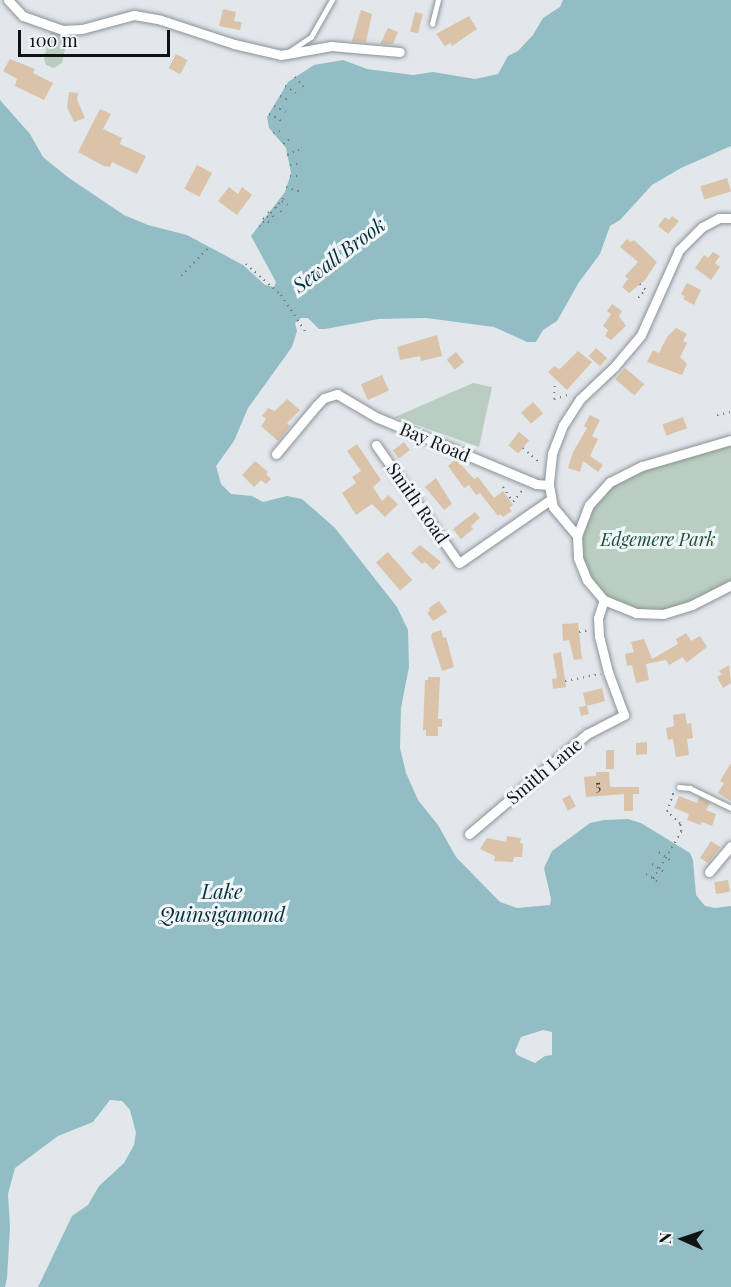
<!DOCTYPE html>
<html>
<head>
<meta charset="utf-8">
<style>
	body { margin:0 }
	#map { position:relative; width:731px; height:1287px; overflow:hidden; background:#e2e7ec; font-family:"Playfair Display",serif }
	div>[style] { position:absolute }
	.green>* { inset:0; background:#b9cec0 }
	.water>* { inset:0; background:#93bdc4 }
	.building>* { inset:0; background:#dac3a8; transform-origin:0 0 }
	.path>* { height:1.5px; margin-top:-0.75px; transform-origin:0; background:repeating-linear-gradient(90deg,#787c7f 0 1.5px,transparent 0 6px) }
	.roads { filter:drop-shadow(0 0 2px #8c9196) drop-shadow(0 0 2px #8c9196) }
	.lane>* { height:4.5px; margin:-2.25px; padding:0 2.25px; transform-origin:2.25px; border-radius:2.25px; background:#fff }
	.street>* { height:9px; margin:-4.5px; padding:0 4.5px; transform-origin:4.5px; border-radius:4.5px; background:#fff }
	span { translate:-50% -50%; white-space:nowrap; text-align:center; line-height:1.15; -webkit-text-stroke:6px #eff5f9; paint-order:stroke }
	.number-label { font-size:15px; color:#423e38 }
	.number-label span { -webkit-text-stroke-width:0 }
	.street-label { font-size:18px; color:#101213 }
	.park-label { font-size:18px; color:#1c5033; font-style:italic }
	.water-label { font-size:20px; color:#063036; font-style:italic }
	.north { position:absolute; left:653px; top:1209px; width:60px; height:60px; -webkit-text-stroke:4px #eff5f9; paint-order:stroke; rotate:273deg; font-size:16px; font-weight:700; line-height:24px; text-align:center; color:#101213 }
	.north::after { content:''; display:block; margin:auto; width:21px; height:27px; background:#101213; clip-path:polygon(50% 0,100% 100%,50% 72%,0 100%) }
	.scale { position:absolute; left:18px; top:30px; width:152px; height:27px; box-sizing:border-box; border:3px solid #101213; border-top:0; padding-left:8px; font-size:18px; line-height:21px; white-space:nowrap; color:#101213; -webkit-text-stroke:4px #eff5f9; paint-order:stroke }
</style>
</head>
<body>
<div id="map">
	<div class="green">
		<i style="clip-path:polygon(54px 31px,68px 35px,62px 63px,54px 68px,46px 65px,44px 59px,50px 33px)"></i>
		<i style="clip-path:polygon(473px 383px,492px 387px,479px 447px,395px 417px)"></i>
		<i style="clip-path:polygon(731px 440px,731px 586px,663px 614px,636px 613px,612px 603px,582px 568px,577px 536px,585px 514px,618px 477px)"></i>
	</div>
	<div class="water">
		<i style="clip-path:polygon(evenodd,563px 0,731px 0,731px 146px,681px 168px,652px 185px,620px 220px,610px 226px,600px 254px,579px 282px,557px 321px,543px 330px,536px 342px,527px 342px,494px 327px,426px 318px,379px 319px,325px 329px,319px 329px,308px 318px,301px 318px,295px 323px,297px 331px,292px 347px,248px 408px,234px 441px,216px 466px,221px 484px,231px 494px,252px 496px,263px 502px,287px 496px,302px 499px,335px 528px,397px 607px,408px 630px,409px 667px,401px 708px,400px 748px,406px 773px,418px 800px,438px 825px,456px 857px,500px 902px,517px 908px,550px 905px,551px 899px,544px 868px,552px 851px,590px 823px,604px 820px,628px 819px,641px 823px,690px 853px,693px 860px,696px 895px,705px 906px,715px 908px,731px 906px,731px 1287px,38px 1287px,72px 1216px,88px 1205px,99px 1186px,124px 1163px,134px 1145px,136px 1133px,130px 1110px,122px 1101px,110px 1100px,93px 1122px,58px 1136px,15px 1168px,8px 1194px,10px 1227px,7px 1278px,5px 1287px,0 1287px,0 100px,30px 134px,43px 157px,69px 178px,124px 215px,148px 225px,187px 235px,243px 265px,265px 285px,274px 287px,276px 282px,251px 236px,285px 192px,291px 173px,286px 148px,269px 128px,267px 117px,288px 82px,314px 65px,343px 60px,367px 69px,413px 75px,433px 72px,475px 79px,498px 74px,508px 56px,518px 51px,533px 35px,543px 18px,560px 7px,563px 0,543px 1030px,552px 1032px,552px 1055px,545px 1056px,535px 1063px,517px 1055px,515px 1051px,521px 1037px,543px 1030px)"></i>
	</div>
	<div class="building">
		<i style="clip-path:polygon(223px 9px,236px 12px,234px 21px,242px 22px,240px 30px,219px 26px)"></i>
		<i style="clip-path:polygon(361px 10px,372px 14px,366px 42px,352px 41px)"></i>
		<i style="left:415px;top:12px;width:8px;height:20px;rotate:14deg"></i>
		<i style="clip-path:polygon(469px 16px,477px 29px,452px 46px,450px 43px,445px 46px,436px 34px)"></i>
		<i style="clip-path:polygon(388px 28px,398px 32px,393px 44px,380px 44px)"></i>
		<i style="left:176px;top:54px;width:13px;height:16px;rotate:27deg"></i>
		<i style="clip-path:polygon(10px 59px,35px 69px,33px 73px,53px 83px,44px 100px,15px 86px,17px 79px,3px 71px)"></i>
		<i style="clip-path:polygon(69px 92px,78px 93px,77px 99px,85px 118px,74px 122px,67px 107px)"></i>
		<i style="clip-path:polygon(100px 109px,111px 114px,103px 129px,122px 138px,120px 144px,146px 156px,137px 174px,112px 162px,110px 167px,104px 166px,78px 152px)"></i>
		<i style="left:197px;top:165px;width:17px;height:27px;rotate:28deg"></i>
		<i style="left:727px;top:178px;width:14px;height:28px;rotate:73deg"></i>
		<i style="clip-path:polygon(229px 187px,238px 194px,242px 187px,252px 195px,237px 215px,218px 201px)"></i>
		<i style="clip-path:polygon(672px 216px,679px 221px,668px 234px,658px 226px,665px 217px,669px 220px)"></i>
		<i style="clip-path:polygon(627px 239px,631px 242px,634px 240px,657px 262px,645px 280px,629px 293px,622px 287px,628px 279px,625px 276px,638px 262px,620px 247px)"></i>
		<i style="clip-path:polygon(713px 252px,720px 256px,715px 263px,720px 267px,711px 280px,695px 268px,704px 255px,708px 258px)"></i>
		<i style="clip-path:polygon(687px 283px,701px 290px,694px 305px,683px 299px,685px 296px,681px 294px)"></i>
		<i style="clip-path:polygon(612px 304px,622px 311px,619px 316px,626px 326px,611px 340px,605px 336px,608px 330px,603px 326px,611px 314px,607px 311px)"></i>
		<i style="clip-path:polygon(676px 328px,687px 334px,683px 341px,687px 343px,680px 357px,687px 364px,682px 375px,647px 362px,653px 350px,659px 353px,667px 337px)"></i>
		<i style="clip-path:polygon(437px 335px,442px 356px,421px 361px,420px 356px,400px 360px,397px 347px)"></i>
		<i style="left:596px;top:348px;width:15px;height:11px;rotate:42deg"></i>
		<i style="clip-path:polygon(578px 351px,592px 362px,567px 390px,548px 372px,554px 366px,560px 369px)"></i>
		<i style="left:456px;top:352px;width:13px;height:12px;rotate:51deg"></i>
		<i style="left:625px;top:368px;width:25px;height:15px;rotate:40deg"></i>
		<i style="left:382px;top:375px;width:17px;height:23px;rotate:66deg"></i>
		<i style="clip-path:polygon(287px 399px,300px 410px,287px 423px,290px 426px,278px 441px,261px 426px,266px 419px,262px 416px,268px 408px,275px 411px)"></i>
		<i style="left:533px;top:402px;width:15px;height:16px;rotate:48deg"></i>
		<i style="clip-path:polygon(590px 415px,600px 420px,592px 436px,598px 439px,590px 456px,603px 465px,598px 472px,583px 461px,580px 472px,568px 468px,573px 452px,587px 428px,584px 426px)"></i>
		<i style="left:683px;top:417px;width:12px;height:22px;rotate:70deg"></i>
		<i style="left:519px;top:432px;width:13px;height:17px;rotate:39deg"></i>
		<i style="left:404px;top:442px;width:10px;height:14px;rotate:53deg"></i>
		<i style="clip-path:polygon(357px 444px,381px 480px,373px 487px,382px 501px,388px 495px,398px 504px,385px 517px,372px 504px,356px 515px,342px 493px,356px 483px,352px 477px,361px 471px,347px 451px)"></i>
		<i style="clip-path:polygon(456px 459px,474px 479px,478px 477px,494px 498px,503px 491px,513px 505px,509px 508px,512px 511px,503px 517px,500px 514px,498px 516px,480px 493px,476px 495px,469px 485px,464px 488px,448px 466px)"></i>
		<i style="clip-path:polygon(255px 461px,268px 472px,266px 474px,271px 479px,266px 484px,261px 480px,254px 487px,242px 475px)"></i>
		<i style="clip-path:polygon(436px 478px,452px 504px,444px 510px,425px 487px)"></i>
		<i style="clip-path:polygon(475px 512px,480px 518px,471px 526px,473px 529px,461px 539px,453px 529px)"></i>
		<i style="clip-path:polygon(420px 545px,441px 562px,433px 570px,425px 562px,422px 564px,411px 553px)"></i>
		<i style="left:388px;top:552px;width:37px;height:16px;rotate:49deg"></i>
		<i style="clip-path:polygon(439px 601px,447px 612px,433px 621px,427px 613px,430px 611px,429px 608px)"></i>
		<i style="clip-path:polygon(578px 623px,582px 659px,574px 660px,569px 640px,563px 641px,562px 624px)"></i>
		<i style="clip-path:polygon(441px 630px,443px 638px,446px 637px,454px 667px,442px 671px,431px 637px,432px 633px)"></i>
		<i style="clip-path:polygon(686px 633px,691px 641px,700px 636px,707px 647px,686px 663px,683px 657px,669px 665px,666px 660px,646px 664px,649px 680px,636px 683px,632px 665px,627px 666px,625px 654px,634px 652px,631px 642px,644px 639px,652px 659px,678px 644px,676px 639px)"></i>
		<i style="clip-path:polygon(561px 652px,566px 687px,553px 689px,552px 679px,557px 678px,553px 654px)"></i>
		<i style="clip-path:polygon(729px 665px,731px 683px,723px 688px,717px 677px,722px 674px,719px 671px)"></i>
		<i style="clip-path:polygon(428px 677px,440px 677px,438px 719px,442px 719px,442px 727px,438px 727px,438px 736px,426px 736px,426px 730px,423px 730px,425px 680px,428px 680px)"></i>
		<i style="clip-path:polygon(602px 688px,605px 701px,587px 706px,589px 714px,581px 716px,579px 707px,586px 706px,583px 693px)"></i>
		<i style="clip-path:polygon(685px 713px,687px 724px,691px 723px,693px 738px,687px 739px,689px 755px,676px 757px,673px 739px,668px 740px,666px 728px,674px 726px,673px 715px)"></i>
		<i style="clip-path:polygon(647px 742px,647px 754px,636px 755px,636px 743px)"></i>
		<i style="left:606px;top:750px;width:8px;height:19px"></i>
		<i style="clip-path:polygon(731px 763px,731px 801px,718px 793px,724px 783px,720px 781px)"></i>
		<i style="clip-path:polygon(596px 772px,609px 772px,610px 787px,639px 787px,639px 794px,633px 794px,633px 811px,624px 811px,624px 794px,586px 797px,584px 777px,596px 776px)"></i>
		<i style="left:570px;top:795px;width:13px;height:9px;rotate:63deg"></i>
		<i style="clip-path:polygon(679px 796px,697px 803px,699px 797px,710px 803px,706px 810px,716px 814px,712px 826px,702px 822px,700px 825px,687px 820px,689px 814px,674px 808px)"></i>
		<i style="clip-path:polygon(507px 836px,521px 838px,520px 843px,523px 844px,522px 857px,514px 857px,513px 862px,494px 861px,495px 856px,480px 849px,487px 838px,506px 842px)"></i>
		<i style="clip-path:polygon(711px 841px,720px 847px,708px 863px,700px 858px)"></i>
		<i style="left:728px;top:880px;width:12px;height:14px;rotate:81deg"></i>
	</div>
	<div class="path">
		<i style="left:295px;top:77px;width:13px;rotate:48deg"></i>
		<i style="left:285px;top:86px;width:13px;rotate:32deg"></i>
		<i style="left:280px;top:96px;width:11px;rotate:27deg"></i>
		<i style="left:274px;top:106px;width:13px;rotate:27deg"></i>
		<i style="left:269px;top:114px;width:15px;rotate:28deg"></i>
		<i style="left:273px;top:133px;width:7px;rotate:-16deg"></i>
		<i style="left:283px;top:144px;width:10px;rotate:-37deg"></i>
		<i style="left:287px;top:155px;width:13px;rotate:-23deg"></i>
		<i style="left:290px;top:165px;width:11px;rotate:-10deg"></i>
		<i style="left:290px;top:176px;width:12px"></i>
		<i style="left:286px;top:187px;width:14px;rotate:17deg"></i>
		<i style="left:282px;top:201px;width:7px;rotate:34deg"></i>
		<i style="left:276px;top:207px;width:8px;rotate:40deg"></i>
		<i style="left:268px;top:212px;width:9px;rotate:41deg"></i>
		<i style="left:263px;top:218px;width:10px;rotate:37deg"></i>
		<i style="left:259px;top:227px;width:40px;rotate:-50deg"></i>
		<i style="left:246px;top:264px;width:47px;rotate:41.5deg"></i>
		<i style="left:281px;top:295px;width:47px;rotate:56.3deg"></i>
		<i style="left:181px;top:276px;width:40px;rotate:-46deg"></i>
		<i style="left:640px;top:284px;width:11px;rotate:45deg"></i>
		<i style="left:638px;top:298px;width:12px;rotate:-48deg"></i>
		<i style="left:555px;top:386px;width:13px;rotate:94deg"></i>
		<i style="left:554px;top:399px;width:15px;rotate:-16deg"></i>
		<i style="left:717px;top:415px;width:14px;rotate:-12deg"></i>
		<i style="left:523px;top:448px;width:21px;rotate:41deg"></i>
		<i style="left:503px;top:487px;width:18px;rotate:56deg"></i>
		<i style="left:513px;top:502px;width:16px;rotate:-52deg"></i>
		<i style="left:579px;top:632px;width:11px;rotate:-10deg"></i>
		<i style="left:565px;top:681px;width:36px;rotate:-11deg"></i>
		<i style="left:659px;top:852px;width:17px;rotate:36deg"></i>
		<i style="left:652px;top:864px;width:17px;rotate:33deg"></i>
		<i style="left:646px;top:874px;width:17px;rotate:33deg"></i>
		<i style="left:653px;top:879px;width:55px;rotate:-59.2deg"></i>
		<i style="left:681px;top:832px;width:8px;rotate:-97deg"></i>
		<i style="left:680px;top:824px;width:18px;rotate:-137deg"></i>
		<i style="left:667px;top:812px;width:20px;rotate:-72deg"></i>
	</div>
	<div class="roads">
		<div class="lane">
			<i style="left:432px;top:24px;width:25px;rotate:-76deg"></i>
			<i style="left:290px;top:51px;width:25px;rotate:-34deg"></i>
			<i style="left:311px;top:37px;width:43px;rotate:-60.4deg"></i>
			<i style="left:679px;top:787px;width:11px;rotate:5deg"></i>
			<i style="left:690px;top:788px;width:46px;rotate:26deg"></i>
		</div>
		<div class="street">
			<i style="left:8px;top:0;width:22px;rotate:47deg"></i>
			<i style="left:23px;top:16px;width:42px;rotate:19.3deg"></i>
			<i style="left:63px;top:30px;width:19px;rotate:-3deg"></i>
			<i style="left:82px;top:29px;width:54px;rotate:-15.1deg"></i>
			<i style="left:134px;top:15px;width:27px;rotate:10deg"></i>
			<i style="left:161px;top:20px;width:77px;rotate:18.2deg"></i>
			<i style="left:234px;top:44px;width:48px;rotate:13.2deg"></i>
			<i style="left:281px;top:55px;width:51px;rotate:-10.2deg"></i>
			<i style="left:331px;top:46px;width:69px;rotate:5deg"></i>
			<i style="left:731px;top:218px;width:12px;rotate:180deg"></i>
			<i style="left:719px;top:218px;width:19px;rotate:152deg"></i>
			<i style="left:702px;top:227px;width:33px;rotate:135deg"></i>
			<i style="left:679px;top:250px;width:93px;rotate:114.1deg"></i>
			<i style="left:641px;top:335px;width:42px;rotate:130.2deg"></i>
			<i style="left:614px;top:367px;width:47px;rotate:136.7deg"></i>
			<i style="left:580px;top:399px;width:31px;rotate:123deg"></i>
			<i style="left:563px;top:425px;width:31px;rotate:111deg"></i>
			<i style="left:552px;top:454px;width:31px;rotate:96deg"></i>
			<i style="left:549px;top:485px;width:22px;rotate:80deg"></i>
			<i style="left:553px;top:507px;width:38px;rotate:50deg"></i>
			<i style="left:577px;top:536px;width:22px;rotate:87deg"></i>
			<i style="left:578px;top:558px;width:24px;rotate:68deg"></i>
			<i style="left:587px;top:580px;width:26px;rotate:50deg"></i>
			<i style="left:604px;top:600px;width:35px;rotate:22deg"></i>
			<i style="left:636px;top:613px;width:27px;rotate:2deg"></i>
			<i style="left:663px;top:614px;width:30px;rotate:-17deg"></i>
			<i style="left:692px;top:605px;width:44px;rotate:-27.1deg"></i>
			<i style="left:376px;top:445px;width:144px;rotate:54.9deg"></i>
			<i style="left:459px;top:563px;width:111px;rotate:-34.7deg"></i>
			<i style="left:276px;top:454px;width:64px;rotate:-50.1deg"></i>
			<i style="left:317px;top:405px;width:10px;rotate:-45deg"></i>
			<i style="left:324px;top:398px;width:14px;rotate:-17deg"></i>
			<i style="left:337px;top:394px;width:45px;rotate:30.5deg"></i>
			<i style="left:376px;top:417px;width:173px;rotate:22.7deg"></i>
			<i style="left:536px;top:484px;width:13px;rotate:4deg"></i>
			<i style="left:577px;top:536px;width:33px;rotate:-69deg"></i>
			<i style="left:589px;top:505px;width:31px;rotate:-48deg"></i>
			<i style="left:610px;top:482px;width:36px;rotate:-27deg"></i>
			<i style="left:642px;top:466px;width:93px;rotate:-16.3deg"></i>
			<i style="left:469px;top:834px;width:155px;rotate:-40.3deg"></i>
			<i style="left:587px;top:734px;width:42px;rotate:-27.2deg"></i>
			<i style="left:624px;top:715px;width:46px;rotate:-110.4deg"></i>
			<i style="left:608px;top:672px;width:37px;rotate:-104deg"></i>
			<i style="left:599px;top:636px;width:18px;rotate:-93deg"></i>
			<i style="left:598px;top:618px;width:19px;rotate:-72deg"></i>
			<i style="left:709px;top:872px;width:34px;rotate:-50deg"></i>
		</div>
	</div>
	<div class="number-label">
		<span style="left:598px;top:786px">5</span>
	</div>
	<div class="street-label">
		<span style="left:435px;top:442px;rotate:23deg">Bay Road</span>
		<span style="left:418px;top:503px;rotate:55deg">Smith Road</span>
		<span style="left:544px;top:771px;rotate:-40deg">Smith Lane</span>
	</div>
	<div class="park-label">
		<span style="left:658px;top:539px">Edgemere Park</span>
	</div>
	<div class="water-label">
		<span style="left:338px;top:254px;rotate:-37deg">Sewall Brook</span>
		<span style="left:222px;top:902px">Lake<br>Quinsigamond</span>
	</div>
	<div class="north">N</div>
	<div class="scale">100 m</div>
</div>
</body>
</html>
